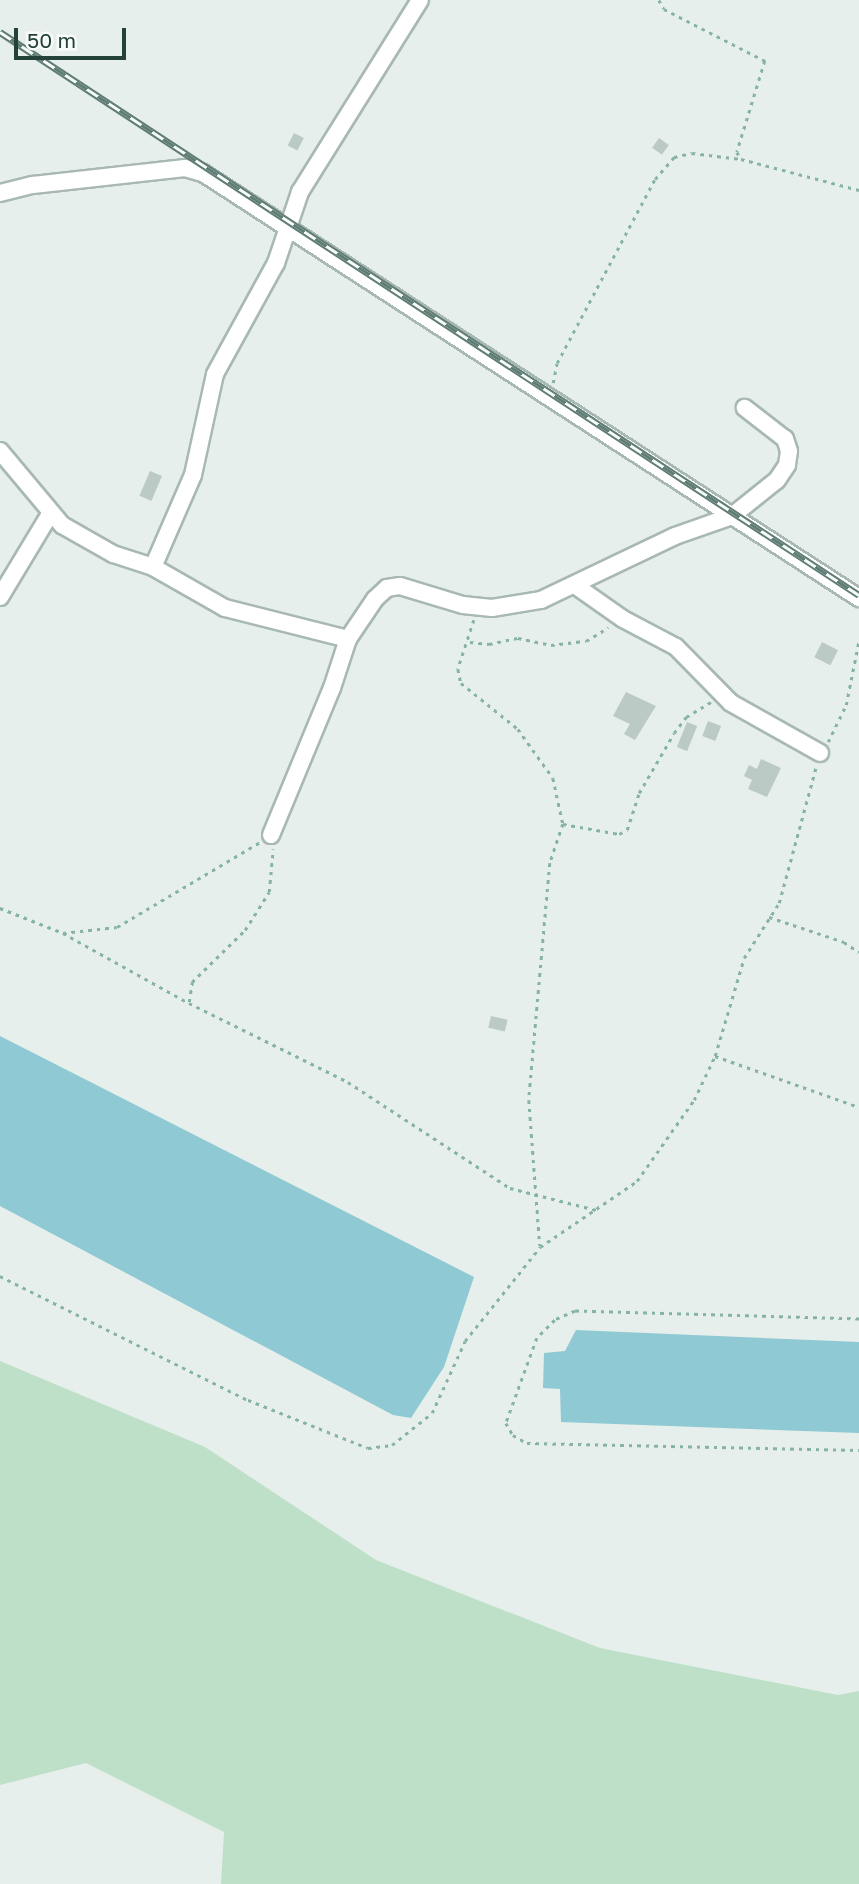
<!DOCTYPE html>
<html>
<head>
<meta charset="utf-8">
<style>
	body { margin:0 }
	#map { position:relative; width:859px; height:1884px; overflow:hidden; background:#e6efeb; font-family:"Golos Text",sans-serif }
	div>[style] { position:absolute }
	.green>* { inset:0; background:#bfe0c8 }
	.water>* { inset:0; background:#8ec9d4 }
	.building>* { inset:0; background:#bbcac4; transform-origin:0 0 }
	.path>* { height:2.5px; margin-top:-1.25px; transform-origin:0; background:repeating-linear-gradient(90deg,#86b3a5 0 3.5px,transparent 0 8.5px) }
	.roads { filter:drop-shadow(2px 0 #a8b8b2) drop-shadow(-2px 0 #a8b8b2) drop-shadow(0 2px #a8b8b2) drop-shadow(0 -2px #a8b8b2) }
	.street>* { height:16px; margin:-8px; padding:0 8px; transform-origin:8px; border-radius:8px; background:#fff }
	.rail>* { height:7px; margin-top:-3.5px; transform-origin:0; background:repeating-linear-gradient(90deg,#f7fbf9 0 13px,#5f7d75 0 26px); box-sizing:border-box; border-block:2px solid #5f7d75 }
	span { translate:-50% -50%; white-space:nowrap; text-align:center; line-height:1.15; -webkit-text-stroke:7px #f7fbf9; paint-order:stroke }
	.scale { position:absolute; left:14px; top:28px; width:112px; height:32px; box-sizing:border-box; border:4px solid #24423a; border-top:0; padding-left:9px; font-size:21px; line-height:24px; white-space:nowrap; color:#24423a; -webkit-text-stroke:5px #f7fbf9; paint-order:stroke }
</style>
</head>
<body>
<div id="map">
	<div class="green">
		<div style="clip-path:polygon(0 1361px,205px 1447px,376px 1560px,600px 1648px,838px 1695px,859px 1691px,859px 1884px,221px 1884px,224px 1832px,86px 1763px,0 1785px)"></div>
	</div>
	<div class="water">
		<div style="clip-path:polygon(0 1036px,474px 1277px,444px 1367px,411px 1418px,393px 1415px,0 1206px)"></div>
		<div style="clip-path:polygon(576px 1330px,859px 1342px,859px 1433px,561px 1422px,560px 1389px,543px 1388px,544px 1353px,565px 1351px)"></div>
	</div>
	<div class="building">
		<div style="left:294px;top:133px;width:11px;height:14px;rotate:27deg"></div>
		<div style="left:659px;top:138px;width:12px;height:12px;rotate:35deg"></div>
		<div style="left:150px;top:471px;width:13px;height:27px;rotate:23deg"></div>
		<div style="left:822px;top:642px;width:18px;height:17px;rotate:27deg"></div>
		<div style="clip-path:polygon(626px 692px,656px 706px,635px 740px,624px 734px,630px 724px,613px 716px)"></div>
		<div style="left:708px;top:721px;width:14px;height:16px;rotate:21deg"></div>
		<div style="left:687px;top:722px;width:11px;height:27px;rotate:22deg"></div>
		<div style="clip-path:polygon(761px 759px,781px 768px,767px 797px,748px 789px,752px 780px,744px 776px,749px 765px,757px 769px)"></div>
		<div style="left:491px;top:1016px;width:17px;height:12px;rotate:13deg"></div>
	</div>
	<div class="path">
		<div style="left:659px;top:0;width:10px;rotate:61deg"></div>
		<div style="left:664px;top:9px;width:114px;rotate:27.2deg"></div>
		<div style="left:765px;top:61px;width:95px;rotate:107.1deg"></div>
		<div style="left:737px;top:152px;width:8px;rotate:60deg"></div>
		<div style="left:741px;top:159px;width:122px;rotate:14.7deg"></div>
		<div style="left:553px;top:383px;width:20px;rotate:-79deg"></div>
		<div style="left:557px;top:363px;width:208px;rotate:-62deg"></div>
		<div style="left:655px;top:179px;width:29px;rotate:-49deg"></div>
		<div style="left:674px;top:157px;width:18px;rotate:-13deg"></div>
		<div style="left:692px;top:153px;width:49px;rotate:7deg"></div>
		<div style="left:474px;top:620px;width:52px;rotate:108.1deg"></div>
		<div style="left:458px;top:669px;width:14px;rotate:78deg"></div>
		<div style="left:461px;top:683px;width:73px;rotate:38.9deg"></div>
		<div style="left:518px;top:729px;width:60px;rotate:54.5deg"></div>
		<div style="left:553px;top:778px;width:47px;rotate:77.7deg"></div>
		<div style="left:563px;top:824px;width:41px;rotate:108.4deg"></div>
		<div style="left:550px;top:863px;width:238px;rotate:95.1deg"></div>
		<div style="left:529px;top:1100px;width:146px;rotate:85.7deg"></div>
		<div style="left:470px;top:642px;width:19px;rotate:6deg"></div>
		<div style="left:489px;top:644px;width:30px;rotate:-12deg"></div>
		<div style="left:518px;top:638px;width:34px;rotate:12deg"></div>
		<div style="left:551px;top:645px;width:35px;rotate:-7deg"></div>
		<div style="left:586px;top:641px;width:26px;rotate:-31deg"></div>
		<div style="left:828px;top:742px;width:41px;rotate:-64.1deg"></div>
		<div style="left:846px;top:705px;width:66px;rotate:-78.7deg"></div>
		<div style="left:563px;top:824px;width:57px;rotate:10.1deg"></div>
		<div style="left:619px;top:834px;width:9px;rotate:-27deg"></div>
		<div style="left:627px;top:830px;width:39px;rotate:-72deg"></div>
		<div style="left:639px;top:793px;width:69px;rotate:-59.7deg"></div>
		<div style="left:674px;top:733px;width:20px;rotate:-53deg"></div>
		<div style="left:686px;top:717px;width:29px;rotate:-31deg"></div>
		<div style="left:0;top:908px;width:68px;rotate:21.6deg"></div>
		<div style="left:63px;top:933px;width:144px;rotate:29.1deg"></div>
		<div style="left:189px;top:1003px;width:178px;rotate:26.4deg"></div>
		<div style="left:348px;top:1082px;width:194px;rotate:33.2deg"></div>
		<div style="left:510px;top:1188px;width:89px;rotate:14.3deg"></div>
		<div style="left:769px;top:917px;width:79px;rotate:18.4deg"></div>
		<div style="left:844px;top:942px;width:18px;rotate:34deg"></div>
		<div style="left:63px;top:933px;width:54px;rotate:-6.3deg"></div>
		<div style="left:117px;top:927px;width:166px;rotate:-30.7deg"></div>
		<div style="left:189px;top:1002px;width:20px;rotate:-81deg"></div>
		<div style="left:192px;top:982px;width:74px;rotate:-44.5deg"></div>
		<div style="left:245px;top:930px;width:45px;rotate:-57.7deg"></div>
		<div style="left:269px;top:892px;width:43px;rotate:-84.7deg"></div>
		<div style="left:715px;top:1056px;width:153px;rotate:19.5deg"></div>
		<div style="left:0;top:1276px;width:277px;rotate:26.6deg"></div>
		<div style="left:248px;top:1400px;width:129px;rotate:21.8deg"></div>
		<div style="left:368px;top:1448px;width:24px;rotate:-7deg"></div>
		<div style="left:392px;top:1445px;width:51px;rotate:-38.7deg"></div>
		<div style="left:432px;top:1413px;width:79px;rotate:-65.4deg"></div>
		<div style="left:465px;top:1341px;width:120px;rotate:-51.4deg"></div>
		<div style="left:540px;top:1247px;width:117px;rotate:-34.2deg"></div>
		<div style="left:637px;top:1181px;width:99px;rotate:-54.9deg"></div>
		<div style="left:694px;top:1100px;width:49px;rotate:-64.5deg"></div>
		<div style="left:715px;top:1056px;width:102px;rotate:-73.5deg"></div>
		<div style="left:744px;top:958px;width:65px;rotate:-57.5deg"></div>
		<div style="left:779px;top:903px;width:141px;rotate:-74.8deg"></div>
		<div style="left:859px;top:1319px;width:284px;rotate:-178.4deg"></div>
		<div style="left:575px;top:1311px;width:22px;rotate:156deg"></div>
		<div style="left:555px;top:1320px;width:25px;rotate:135deg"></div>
		<div style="left:537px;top:1338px;width:90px;rotate:110deg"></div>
		<div style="left:506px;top:1423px;width:14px;rotate:60deg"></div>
		<div style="left:513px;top:1435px;width:16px;rotate:30deg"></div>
		<div style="left:527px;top:1443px;width:332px;rotate:1.2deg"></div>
	</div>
	<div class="roads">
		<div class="street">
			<div style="left:0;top:193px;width:34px;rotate:-14deg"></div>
			<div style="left:33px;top:185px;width:153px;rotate:-6.4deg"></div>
			<div style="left:185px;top:168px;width:19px;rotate:16deg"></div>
			<div style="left:203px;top:173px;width:782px;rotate:32.94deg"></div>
			<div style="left:0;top:451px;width:97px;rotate:50deg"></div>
			<div style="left:62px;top:525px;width:59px;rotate:29.6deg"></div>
			<div style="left:113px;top:554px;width:42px;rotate:18deg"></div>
			<div style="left:153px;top:567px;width:100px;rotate:-66.5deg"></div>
			<div style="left:193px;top:475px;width:103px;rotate:-77.7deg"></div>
			<div style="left:215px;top:374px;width:127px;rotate:-61.2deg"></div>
			<div style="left:276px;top:263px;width:75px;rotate:-71.3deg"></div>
			<div style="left:300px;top:192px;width:226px;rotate:-58deg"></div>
			<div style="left:153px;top:567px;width:83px;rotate:29.7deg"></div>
			<div style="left:225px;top:608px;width:127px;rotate:14.1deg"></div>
			<div style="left:576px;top:586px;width:57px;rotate:35.1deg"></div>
			<div style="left:623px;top:619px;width:60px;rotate:27.8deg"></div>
			<div style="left:676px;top:647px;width:78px;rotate:45.5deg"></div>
			<div style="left:731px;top:703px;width:102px;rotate:29.3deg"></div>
			<div style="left:0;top:597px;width:97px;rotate:-58.9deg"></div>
			<div style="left:271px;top:835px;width:159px;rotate:-67.5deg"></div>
			<div style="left:332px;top:688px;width:52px;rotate:-71.9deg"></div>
			<div style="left:348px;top:639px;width:48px;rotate:-56deg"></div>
			<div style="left:375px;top:599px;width:16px;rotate:-43deg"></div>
			<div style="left:387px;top:588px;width:13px;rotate:-9deg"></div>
			<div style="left:400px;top:586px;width:66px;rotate:16.8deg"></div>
			<div style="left:463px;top:605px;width:29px;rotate:6deg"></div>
			<div style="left:492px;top:608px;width:50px;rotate:-9.3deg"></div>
			<div style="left:541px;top:600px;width:148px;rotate:-25.5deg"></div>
			<div style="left:675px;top:536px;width:60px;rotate:-19.3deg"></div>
			<div style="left:732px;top:516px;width:58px;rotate:-38.7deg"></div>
			<div style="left:777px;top:480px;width:18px;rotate:-56deg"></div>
			<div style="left:787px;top:465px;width:14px;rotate:-82deg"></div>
			<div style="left:789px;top:451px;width:13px;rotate:-108deg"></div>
			<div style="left:785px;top:439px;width:51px;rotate:-142.2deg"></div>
		</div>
	</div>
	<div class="rail">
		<div style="left:0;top:32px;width:1027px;rotate:33.24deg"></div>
	</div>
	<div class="scale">50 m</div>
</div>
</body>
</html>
